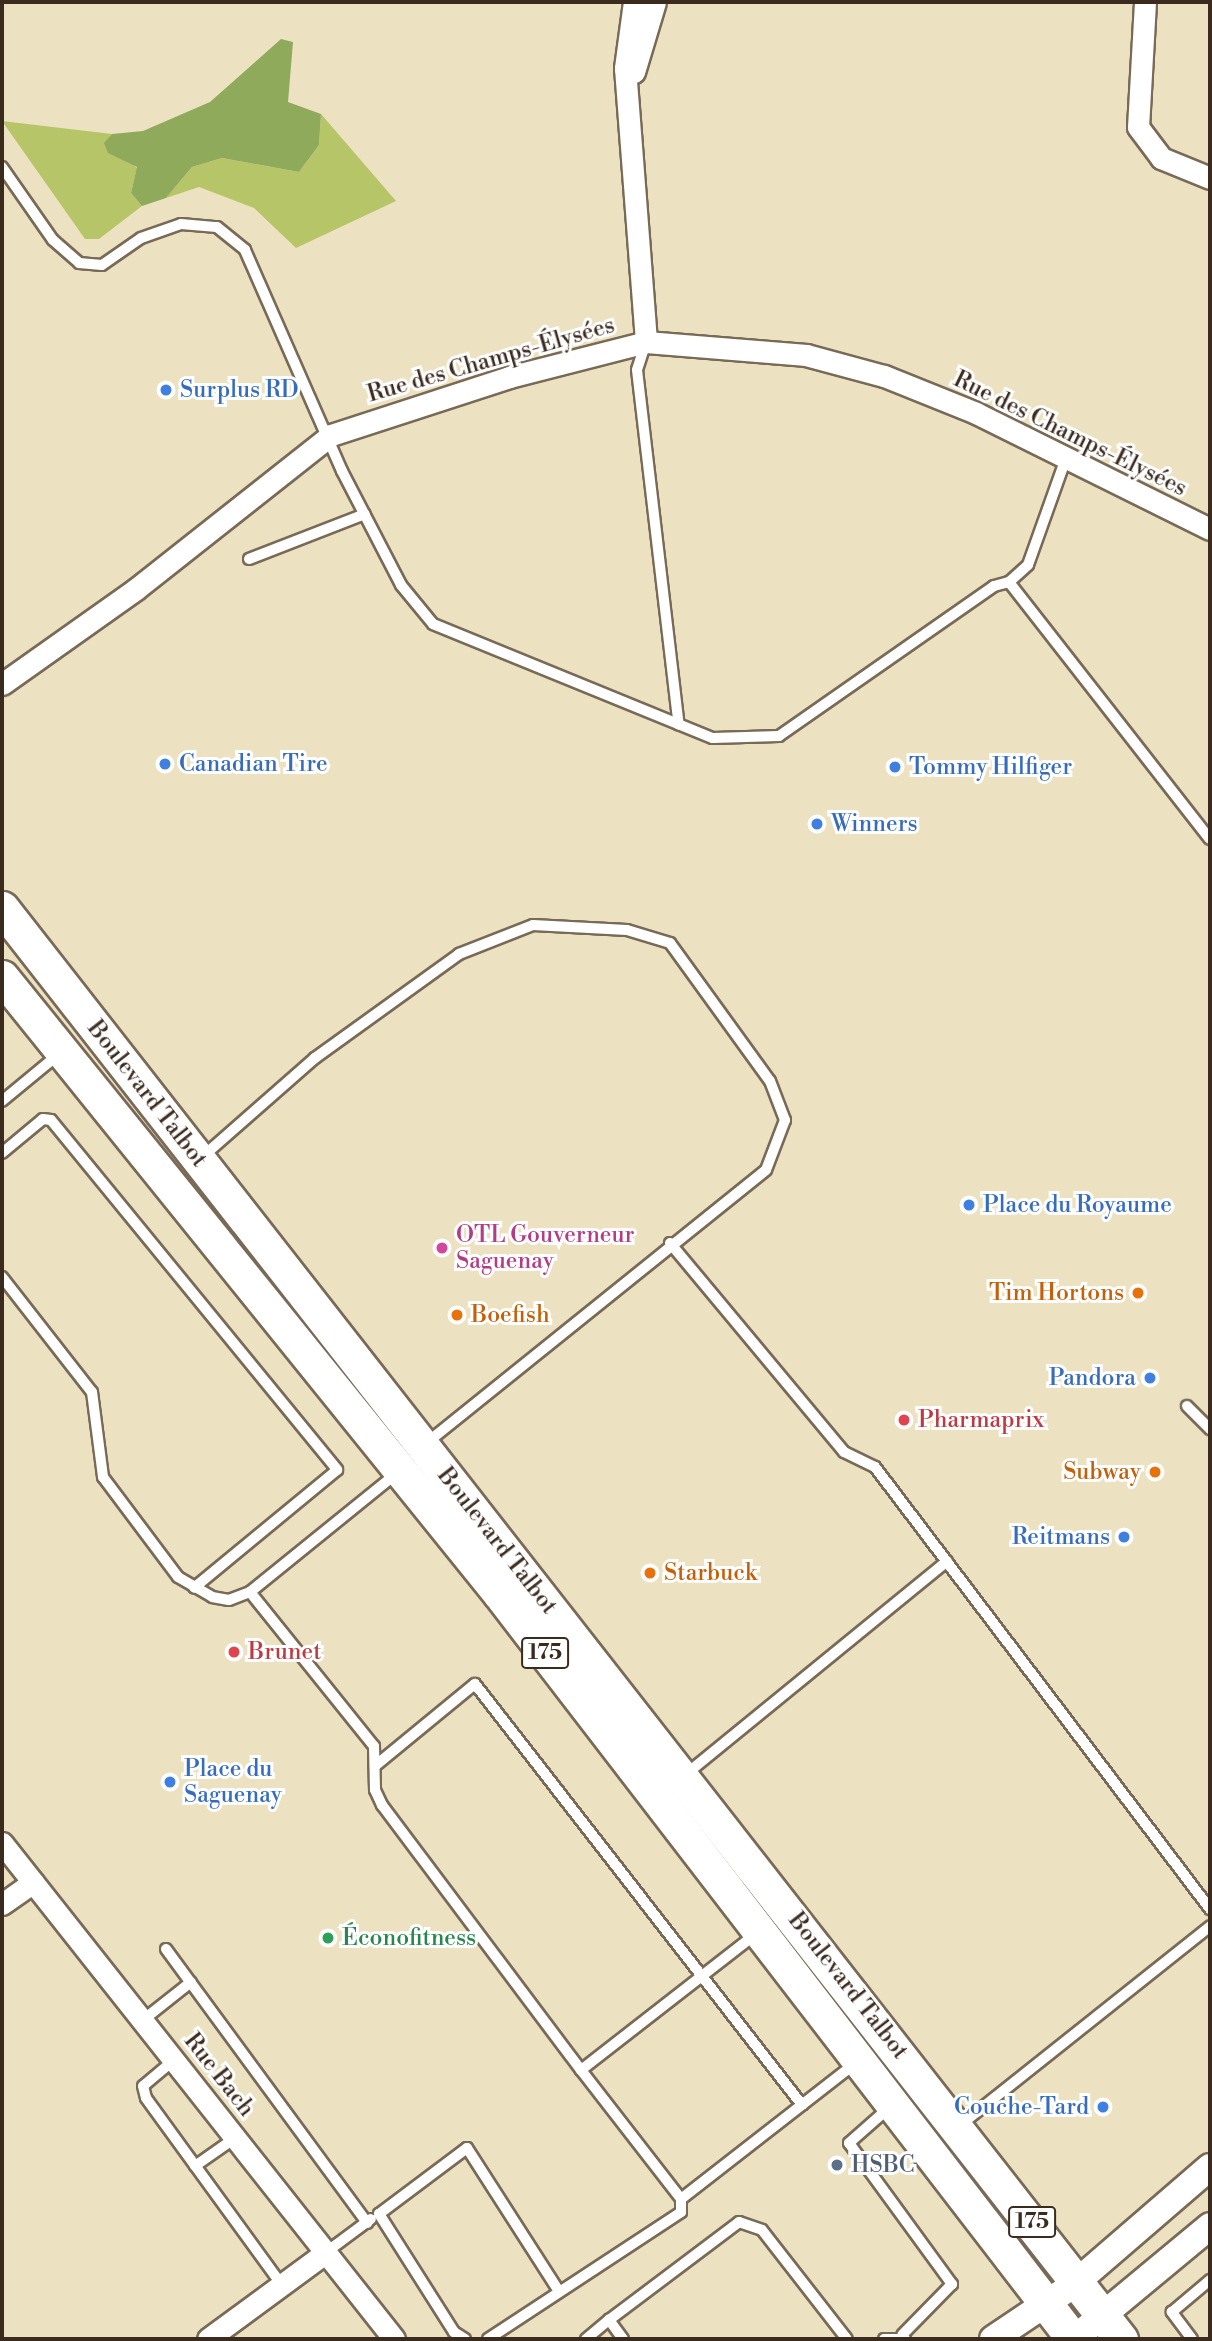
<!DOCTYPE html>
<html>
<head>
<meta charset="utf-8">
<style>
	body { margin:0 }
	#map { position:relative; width:1212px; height:2341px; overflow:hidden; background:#ece2c1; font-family:"Libre Bodoni",serif }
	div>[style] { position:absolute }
	.green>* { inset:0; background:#b6c568 }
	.forest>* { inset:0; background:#90aa5c }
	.roads { filter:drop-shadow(2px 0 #796a57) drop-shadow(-2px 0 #796a57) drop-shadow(0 2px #796a57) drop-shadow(0 -2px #796a57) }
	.service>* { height:10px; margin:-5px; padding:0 5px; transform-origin:5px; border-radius:5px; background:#fff }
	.minor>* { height:21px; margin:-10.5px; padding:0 10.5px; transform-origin:10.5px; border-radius:10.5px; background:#fff }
	.tertiary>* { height:26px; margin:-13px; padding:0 13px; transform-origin:13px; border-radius:13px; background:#fff }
	.primary>* { height:33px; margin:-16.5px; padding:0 16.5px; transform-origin:16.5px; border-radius:16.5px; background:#fff }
	.dots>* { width:19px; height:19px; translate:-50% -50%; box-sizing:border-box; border:4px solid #fff; border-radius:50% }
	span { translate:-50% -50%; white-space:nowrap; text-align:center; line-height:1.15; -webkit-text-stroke:6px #fff; paint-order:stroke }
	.shield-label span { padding:2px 5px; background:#fff; border:2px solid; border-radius:5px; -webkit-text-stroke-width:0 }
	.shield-label { font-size:21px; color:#3b2a1e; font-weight:700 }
	.street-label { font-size:23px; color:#3b2a1e }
	.shop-label { font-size:23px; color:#366cbe }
	.left { translate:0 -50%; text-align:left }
	.right { translate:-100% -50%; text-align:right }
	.hotel-label { font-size:23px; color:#b23c85 }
	.food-label { font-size:23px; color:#c56008 }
	.health-label { font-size:23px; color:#be3a42 }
	.leisure-label { font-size:23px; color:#27864d }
	.service-label { font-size:23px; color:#4e5e75 }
	.frame { position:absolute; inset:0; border:4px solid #3b2a1e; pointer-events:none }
</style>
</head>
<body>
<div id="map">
	<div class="green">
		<div style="clip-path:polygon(321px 114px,396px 201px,296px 248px,254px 208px,199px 187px,166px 198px,192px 167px,222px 158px,299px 172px,319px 145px)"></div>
		<div style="clip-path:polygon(2px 121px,112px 134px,105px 143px,137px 168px,131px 193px,142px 206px,99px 239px,85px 239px)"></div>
	</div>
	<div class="forest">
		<div style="clip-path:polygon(281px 39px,293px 42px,288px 102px,321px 114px,319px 145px,299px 172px,222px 158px,192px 167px,166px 198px,142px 206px,131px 193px,137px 167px,108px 153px,104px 143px,112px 134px,143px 131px,210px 102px)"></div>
	</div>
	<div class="roads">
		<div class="service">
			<div style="left:2px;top:167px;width:89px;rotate:55.1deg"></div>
			<div style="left:53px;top:240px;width:35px;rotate:41deg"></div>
			<div style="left:79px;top:263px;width:23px;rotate:5deg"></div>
			<div style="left:102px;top:265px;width:47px;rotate:-34.7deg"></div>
			<div style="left:141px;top:238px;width:42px;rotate:-19.3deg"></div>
			<div style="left:181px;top:224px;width:36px;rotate:5deg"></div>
			<div style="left:217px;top:227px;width:36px;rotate:39deg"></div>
			<div style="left:245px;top:250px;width:241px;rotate:66.3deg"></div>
			<div style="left:342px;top:471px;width:128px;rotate:62.6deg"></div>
			<div style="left:401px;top:585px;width:50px;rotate:50.6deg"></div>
			<div style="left:433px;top:624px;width:302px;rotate:22.2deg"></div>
			<div style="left:713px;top:738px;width:66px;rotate:-1.7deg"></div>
			<div style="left:779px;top:736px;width:262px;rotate:-34.9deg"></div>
			<div style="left:994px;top:586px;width:16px;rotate:-15deg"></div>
			<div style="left:646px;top:342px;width:29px;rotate:108deg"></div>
			<div style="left:637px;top:370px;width:357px;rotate:83.3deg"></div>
			<div style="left:1065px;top:461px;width:110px;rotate:109.6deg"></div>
			<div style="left:1028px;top:565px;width:25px;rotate:138deg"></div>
			<div style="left:1009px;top:582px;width:326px;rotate:52deg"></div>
			<div style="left:249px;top:559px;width:124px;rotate:-21.2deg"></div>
			<div style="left:2px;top:1101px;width:74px;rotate:-39.5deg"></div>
			<div style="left:2px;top:1153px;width:53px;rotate:-39.7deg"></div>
			<div style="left:43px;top:1119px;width:8px;rotate:7deg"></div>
			<div style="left:51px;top:1120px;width:452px;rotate:50.7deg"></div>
			<div style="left:337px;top:1470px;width:185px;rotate:140.5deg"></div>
			<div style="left:201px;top:1158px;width:152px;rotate:-41.3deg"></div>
			<div style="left:315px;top:1058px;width:178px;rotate:-35.8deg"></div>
			<div style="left:459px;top:954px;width:79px;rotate:-21.4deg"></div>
			<div style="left:533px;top:925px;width:94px;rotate:3deg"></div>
			<div style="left:627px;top:930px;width:45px;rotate:16.8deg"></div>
			<div style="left:670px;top:943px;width:170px;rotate:54.1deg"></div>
			<div style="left:770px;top:1081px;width:42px;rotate:69deg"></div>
			<div style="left:785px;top:1120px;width:53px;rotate:110.8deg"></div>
			<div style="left:766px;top:1170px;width:437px;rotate:141.2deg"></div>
			<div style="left:670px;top:1243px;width:272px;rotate:50.2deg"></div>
			<div style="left:844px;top:1452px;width:34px;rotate:26deg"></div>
			<div style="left:875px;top:1467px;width:555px;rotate:52.84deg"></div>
			<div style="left:2px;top:1277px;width:146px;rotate:52deg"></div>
			<div style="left:92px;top:1392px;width:86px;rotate:82.6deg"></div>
			<div style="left:103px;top:1477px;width:125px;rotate:53.1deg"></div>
			<div style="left:178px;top:1577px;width:39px;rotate:30deg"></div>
			<div style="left:212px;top:1597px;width:17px;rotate:10deg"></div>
			<div style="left:229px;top:1600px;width:22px;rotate:-21deg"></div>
			<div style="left:250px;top:1592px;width:189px;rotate:-39deg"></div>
			<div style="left:1187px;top:1406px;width:33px;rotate:45deg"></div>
			<div style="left:250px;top:1592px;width:198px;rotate:51.2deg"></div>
			<div style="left:374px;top:1746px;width:44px;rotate:88.7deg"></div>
			<div style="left:375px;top:1790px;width:17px;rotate:65deg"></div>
			<div style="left:382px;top:1805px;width:331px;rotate:53.1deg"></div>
			<div style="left:581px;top:2070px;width:223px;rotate:-37.9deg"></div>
			<div style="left:375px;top:1766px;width:129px;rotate:-39.4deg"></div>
			<div style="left:475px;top:1684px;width:533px;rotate:52.16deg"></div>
			<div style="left:685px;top:1775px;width:338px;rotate:-39.2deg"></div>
			<div style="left:166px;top:1949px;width:340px;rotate:53.7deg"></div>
			<div style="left:143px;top:2020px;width:61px;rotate:-38.4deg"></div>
			<div style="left:174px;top:2060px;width:40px;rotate:140deg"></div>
			<div style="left:143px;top:2086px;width:12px;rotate:76deg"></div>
			<div style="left:146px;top:2098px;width:231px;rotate:54deg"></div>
			<div style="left:581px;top:2070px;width:163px;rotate:52.2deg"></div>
			<div style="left:681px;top:2199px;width:223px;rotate:-37.9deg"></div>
			<div style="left:891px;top:2106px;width:56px;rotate:138.6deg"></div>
			<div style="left:849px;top:2143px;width:175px;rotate:53.9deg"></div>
			<div style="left:952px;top:2284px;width:71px;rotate:134.4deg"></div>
			<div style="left:959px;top:2126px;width:321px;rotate:-38.5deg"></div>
			<div style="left:195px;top:2166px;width:49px;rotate:-35deg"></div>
			<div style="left:325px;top:2253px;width:57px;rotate:-36.5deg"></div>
			<div style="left:465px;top:2339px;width:13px;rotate:-148deg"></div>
			<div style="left:454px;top:2332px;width:140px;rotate:-122.4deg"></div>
			<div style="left:379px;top:2214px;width:110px;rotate:-36.9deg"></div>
			<div style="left:467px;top:2148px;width:169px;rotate:57.3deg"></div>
			<div style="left:488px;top:2339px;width:231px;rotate:-33.3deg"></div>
			<div style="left:681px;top:2212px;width:13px;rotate:-90deg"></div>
			<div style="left:586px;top:2339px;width:30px;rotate:-40deg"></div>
			<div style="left:623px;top:2339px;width:24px;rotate:-126deg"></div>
			<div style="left:609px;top:2320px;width:163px;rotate:-37deg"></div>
			<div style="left:739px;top:2222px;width:24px;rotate:19deg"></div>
			<div style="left:762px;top:2230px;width:138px;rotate:52.1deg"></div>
			<div style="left:884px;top:2339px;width:21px"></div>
			<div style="left:1192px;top:2339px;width:34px;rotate:-127deg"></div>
			<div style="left:1172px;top:2312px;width:50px;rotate:-40.1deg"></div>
		</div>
		<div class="minor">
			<div style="left:634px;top:2px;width:67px;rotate:97.8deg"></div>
			<div style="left:625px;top:68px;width:275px;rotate:85.6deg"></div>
			<div style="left:1145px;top:2px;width:125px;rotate:93.2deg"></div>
			<div style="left:1138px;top:127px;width:39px;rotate:53deg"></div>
			<div style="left:1161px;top:158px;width:53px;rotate:22.2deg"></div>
			<div style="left:634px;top:72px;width:73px;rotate:-73.3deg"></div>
			<div style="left:2px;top:684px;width:164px;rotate:-35.3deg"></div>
			<div style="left:136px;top:589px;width:248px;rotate:-38.3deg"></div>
			<div style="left:331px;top:435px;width:187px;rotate:-18deg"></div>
			<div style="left:509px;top:377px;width:141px;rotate:-14.3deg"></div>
			<div style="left:646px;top:342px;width:161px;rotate:4.6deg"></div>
			<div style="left:806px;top:355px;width:81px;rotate:15.1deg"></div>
			<div style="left:884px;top:376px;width:99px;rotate:21.9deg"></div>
			<div style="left:976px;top:413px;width:261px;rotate:26.4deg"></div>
			<div style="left:2px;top:1843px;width:632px;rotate:51.68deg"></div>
			<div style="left:2px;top:1904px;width:38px;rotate:-35deg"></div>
			<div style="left:208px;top:2339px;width:145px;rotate:-36.3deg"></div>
		</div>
		<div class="tertiary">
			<div style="left:993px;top:2339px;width:95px;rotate:-33.9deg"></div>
			<div style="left:1072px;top:2286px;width:182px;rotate:-40.8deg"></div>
			<div style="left:1074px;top:2339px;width:177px;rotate:-39.7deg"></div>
		</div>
		<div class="primary">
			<div style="left:2px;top:908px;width:1817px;rotate:51.98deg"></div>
			<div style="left:2px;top:977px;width:791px;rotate:51.1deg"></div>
			<div style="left:499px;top:1593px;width:941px;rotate:52.42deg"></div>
		</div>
	</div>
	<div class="dots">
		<div style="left:166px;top:390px;background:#3f7fe0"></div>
		<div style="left:165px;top:764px;background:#3f7fe0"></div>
		<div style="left:895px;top:767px;background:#3f7fe0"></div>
		<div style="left:817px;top:824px;background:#3f7fe0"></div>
		<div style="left:969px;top:1205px;background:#3f7fe0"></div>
		<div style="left:442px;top:1248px;background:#d1479c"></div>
		<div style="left:1138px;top:1293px;background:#e8710a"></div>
		<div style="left:457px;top:1315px;background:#e8710a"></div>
		<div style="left:1150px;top:1378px;background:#3f7fe0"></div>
		<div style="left:904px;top:1420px;background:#e0444e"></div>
		<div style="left:1155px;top:1472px;background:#e8710a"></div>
		<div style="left:1124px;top:1537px;background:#3f7fe0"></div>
		<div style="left:650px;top:1573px;background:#e8710a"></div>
		<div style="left:234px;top:1652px;background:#e0444e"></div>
		<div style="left:170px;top:1782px;background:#3f7fe0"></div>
		<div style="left:328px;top:1938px;background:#2e9e5b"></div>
		<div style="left:1103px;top:2107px;background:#3f7fe0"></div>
		<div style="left:837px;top:2165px;background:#5c6f8a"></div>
	</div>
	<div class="shield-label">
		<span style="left:545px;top:1653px">175</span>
		<span style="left:1032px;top:2222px">175</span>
	</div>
	<div class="street-label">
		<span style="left:491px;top:360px;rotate:-16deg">Rue des Champs-Élysées</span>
		<span style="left:1070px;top:434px;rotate:26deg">Rue des Champs-Élysées</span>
		<span style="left:147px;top:1094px;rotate:52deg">Boulevard Talbot</span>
		<span style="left:497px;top:1541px;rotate:52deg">Boulevard Talbot</span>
		<span style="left:848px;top:1986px;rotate:52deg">Boulevard Talbot</span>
		<span style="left:219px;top:2075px;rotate:52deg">Rue Bach</span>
	</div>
	<div class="shop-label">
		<span class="left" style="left:180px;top:390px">Surplus RD</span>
		<span class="left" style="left:179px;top:764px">Canadian Tire</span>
		<span class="left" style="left:909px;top:767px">Tommy Hilfiger</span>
		<span class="left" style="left:831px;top:824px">Winners</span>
		<span class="left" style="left:983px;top:1205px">Place du Royaume</span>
		<span class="right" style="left:1136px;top:1378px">Pandora</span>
		<span class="right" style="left:1110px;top:1537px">Reitmans</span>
		<span class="left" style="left:184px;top:1782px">Place du<br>Saguenay</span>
		<span class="right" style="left:1089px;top:2107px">Couche-Tard</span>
	</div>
	<div class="hotel-label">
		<span class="left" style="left:456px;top:1248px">OTL Gouverneur<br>Saguenay</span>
	</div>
	<div class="food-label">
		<span class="right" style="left:1124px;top:1293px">Tim Hortons</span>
		<span class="left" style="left:471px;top:1315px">Boefish</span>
		<span class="right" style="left:1141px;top:1472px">Subway</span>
		<span class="left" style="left:664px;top:1573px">Starbuck</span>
	</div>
	<div class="health-label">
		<span class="left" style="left:918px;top:1420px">Pharmaprix</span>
		<span class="left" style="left:248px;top:1652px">Brunet</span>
	</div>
	<div class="leisure-label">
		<span class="left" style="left:342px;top:1938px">Éconofitness</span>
	</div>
	<div class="service-label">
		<span class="left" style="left:851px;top:2165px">HSBC</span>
	</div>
	<div class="frame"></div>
</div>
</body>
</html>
